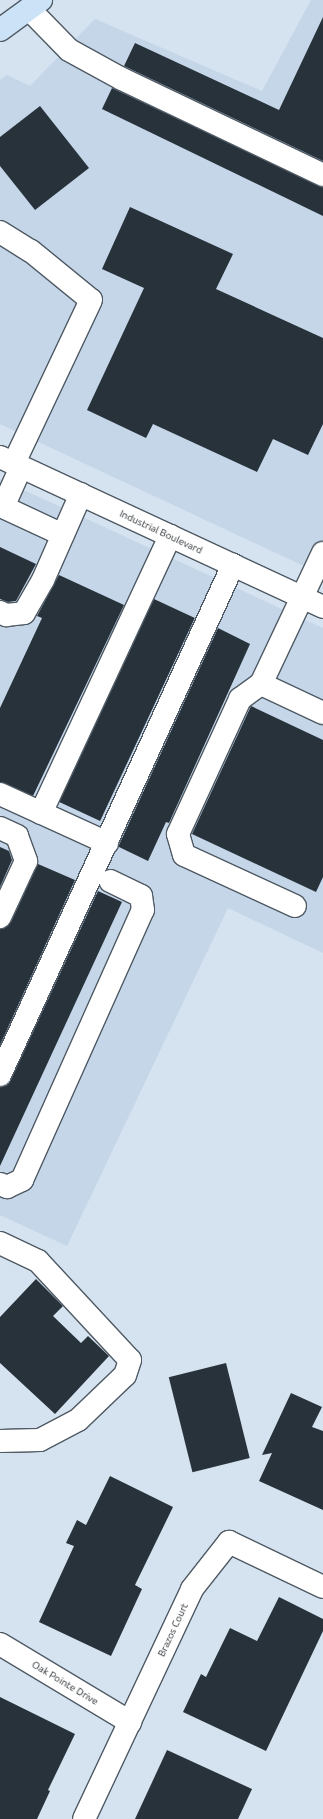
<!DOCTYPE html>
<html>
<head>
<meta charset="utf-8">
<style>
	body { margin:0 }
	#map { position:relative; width:323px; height:1819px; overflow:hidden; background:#d5e2ef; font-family:Ubuntu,sans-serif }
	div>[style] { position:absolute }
	.built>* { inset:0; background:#c4d6e8 }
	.building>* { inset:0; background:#28323b; transform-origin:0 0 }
	.roads { filter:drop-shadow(1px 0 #4f5a64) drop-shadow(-1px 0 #4f5a64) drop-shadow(0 1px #4f5a64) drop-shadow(0 -1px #4f5a64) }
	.minor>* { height:22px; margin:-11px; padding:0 11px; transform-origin:11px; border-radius:11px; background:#fff }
	.major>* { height:22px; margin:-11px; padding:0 11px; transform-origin:11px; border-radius:11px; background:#cce2f6 }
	span { translate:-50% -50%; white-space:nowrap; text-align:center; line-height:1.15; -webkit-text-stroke:4px #fff; paint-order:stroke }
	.street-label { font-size:10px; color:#252a2e }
</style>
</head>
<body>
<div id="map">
	<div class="built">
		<div style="clip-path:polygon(311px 0,323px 0,323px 575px,0 424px,0 80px,7px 75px,30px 86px,95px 19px,262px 91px)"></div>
		<div style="clip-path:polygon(0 479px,323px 628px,323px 953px,228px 908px,67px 1246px,0 1215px)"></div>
	</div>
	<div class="building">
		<div style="clip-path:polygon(323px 17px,323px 161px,124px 66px,135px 43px,279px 110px)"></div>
		<div style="clip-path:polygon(112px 88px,323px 187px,323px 216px,102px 109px)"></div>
		<div style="clip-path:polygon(40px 106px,89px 168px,35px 210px,0 166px,0 137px)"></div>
		<div style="clip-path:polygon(130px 207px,233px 254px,216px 289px,323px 338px,323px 424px,308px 455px,273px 439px,257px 472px,153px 424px,146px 438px,87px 410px,144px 288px,102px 269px)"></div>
		<div style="clip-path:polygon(0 547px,36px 564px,16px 601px,8px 602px,0 599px)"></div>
		<div style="clip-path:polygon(59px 575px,124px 605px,33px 796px,0 782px,0 708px,42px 618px,37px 616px)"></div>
		<div style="left:154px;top:599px;width:45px;height:224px;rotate:25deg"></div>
		<div style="clip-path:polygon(218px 628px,250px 644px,169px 823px,166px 822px,148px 861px,119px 847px,119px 845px)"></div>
		<div style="clip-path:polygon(251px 706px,323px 740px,323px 877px,316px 892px,192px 834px)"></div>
		<div style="clip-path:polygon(0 847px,9px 851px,12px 860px,0 887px)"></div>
		<div style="clip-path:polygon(38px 864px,75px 880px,0 1045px,0 929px,11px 922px)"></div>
		<div style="clip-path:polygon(98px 891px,122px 902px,0 1166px,0 1087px,7px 1085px,11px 1080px)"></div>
		<div style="clip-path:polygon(36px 1279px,63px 1306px,53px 1316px,81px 1343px,88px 1336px,109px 1356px,55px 1414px,0 1363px,0 1317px)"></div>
		<div style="left:226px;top:1363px;width:98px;height:59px;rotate:76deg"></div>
		<div style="clip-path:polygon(291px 1393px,322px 1407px,312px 1427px,323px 1431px,323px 1510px,259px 1481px,272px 1453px,262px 1455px)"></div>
		<div style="clip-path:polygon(110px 1476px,173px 1507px,135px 1585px,142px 1589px,111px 1656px,39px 1622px,74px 1546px,66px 1543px,77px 1520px,86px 1525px)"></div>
		<div style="clip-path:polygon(279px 1597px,323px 1619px,323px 1631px,266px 1751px,183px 1712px,201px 1674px,206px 1677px,230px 1628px,257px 1641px)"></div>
		<div style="clip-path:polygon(0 1697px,75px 1734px,48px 1790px,50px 1791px,37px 1819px,0 1819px)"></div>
		<div style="clip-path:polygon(167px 1750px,252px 1789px,238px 1819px,135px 1819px)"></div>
	</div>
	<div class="roads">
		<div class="minor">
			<div style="left:29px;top:9px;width:57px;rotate:45.7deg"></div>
			<div style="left:69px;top:50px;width:60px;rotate:28.7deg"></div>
			<div style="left:122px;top:79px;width:223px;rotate:25.5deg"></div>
			<div style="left:0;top:232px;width:36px;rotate:32deg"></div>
			<div style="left:31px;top:251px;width:77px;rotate:39.2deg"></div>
			<div style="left:91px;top:300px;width:180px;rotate:115.3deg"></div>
			<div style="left:0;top:457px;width:356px;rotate:24.9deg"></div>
			<div style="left:21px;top:467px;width:44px;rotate:114.2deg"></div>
			<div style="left:3px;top:507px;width:66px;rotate:25deg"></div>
			<div style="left:0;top:612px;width:7px;rotate:27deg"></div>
			<div style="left:6px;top:615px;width:18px;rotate:-6deg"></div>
			<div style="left:24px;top:613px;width:38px;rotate:-60deg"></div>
			<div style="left:43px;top:580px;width:94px;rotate:-66.2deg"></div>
			<div style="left:261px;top:684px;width:68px;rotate:25.1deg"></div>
			<div style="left:0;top:794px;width:118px;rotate:24.6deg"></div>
			<div style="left:41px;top:813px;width:306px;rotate:-65deg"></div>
			<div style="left:0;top:828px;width:19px;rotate:25deg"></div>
			<div style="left:17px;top:836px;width:27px;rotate:70deg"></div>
			<div style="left:26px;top:861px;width:62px;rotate:114.9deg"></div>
			<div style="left:295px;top:906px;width:122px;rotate:-155.3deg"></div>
			<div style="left:184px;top:855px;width:22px;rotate:-106deg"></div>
			<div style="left:178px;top:834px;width:149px;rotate:-65.3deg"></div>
			<div style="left:240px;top:699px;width:26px;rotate:-36deg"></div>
			<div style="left:261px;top:684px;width:145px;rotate:-64.7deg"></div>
			<div style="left:0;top:1075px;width:561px;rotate:-65.45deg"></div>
			<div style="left:0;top:1184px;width:8px;rotate:23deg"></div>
			<div style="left:7px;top:1187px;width:17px;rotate:-25deg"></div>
			<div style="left:22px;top:1180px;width:296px;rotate:-65.9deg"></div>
			<div style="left:143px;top:910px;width:14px;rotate:-98deg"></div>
			<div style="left:141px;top:896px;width:34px;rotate:-154deg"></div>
			<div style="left:0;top:1243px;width:42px;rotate:25.3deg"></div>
			<div style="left:38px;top:1261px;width:135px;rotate:47.1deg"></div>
			<div style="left:130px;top:1360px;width:16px;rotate:108deg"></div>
			<div style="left:125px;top:1375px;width:65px;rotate:136.2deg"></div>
			<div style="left:78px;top:1420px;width:43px;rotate:152.2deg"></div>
			<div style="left:40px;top:1440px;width:40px;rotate:178.6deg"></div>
			<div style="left:0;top:1644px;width:152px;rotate:31deg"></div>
			<div style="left:84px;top:1819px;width:254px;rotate:-64.8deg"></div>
			<div style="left:192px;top:1589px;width:60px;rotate:-51.8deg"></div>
			<div style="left:229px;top:1542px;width:104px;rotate:25.6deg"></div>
		</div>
		<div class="major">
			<div style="left:0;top:30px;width:51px;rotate:-36.2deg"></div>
		</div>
	</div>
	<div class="street-label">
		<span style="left:161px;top:532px;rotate:25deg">Industrial Boulevard</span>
		<span style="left:173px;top:1630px;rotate:-65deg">Brazos Court</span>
		<span style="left:65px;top:1683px;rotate:31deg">Oak Pointe Drive</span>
	</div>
</div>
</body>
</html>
